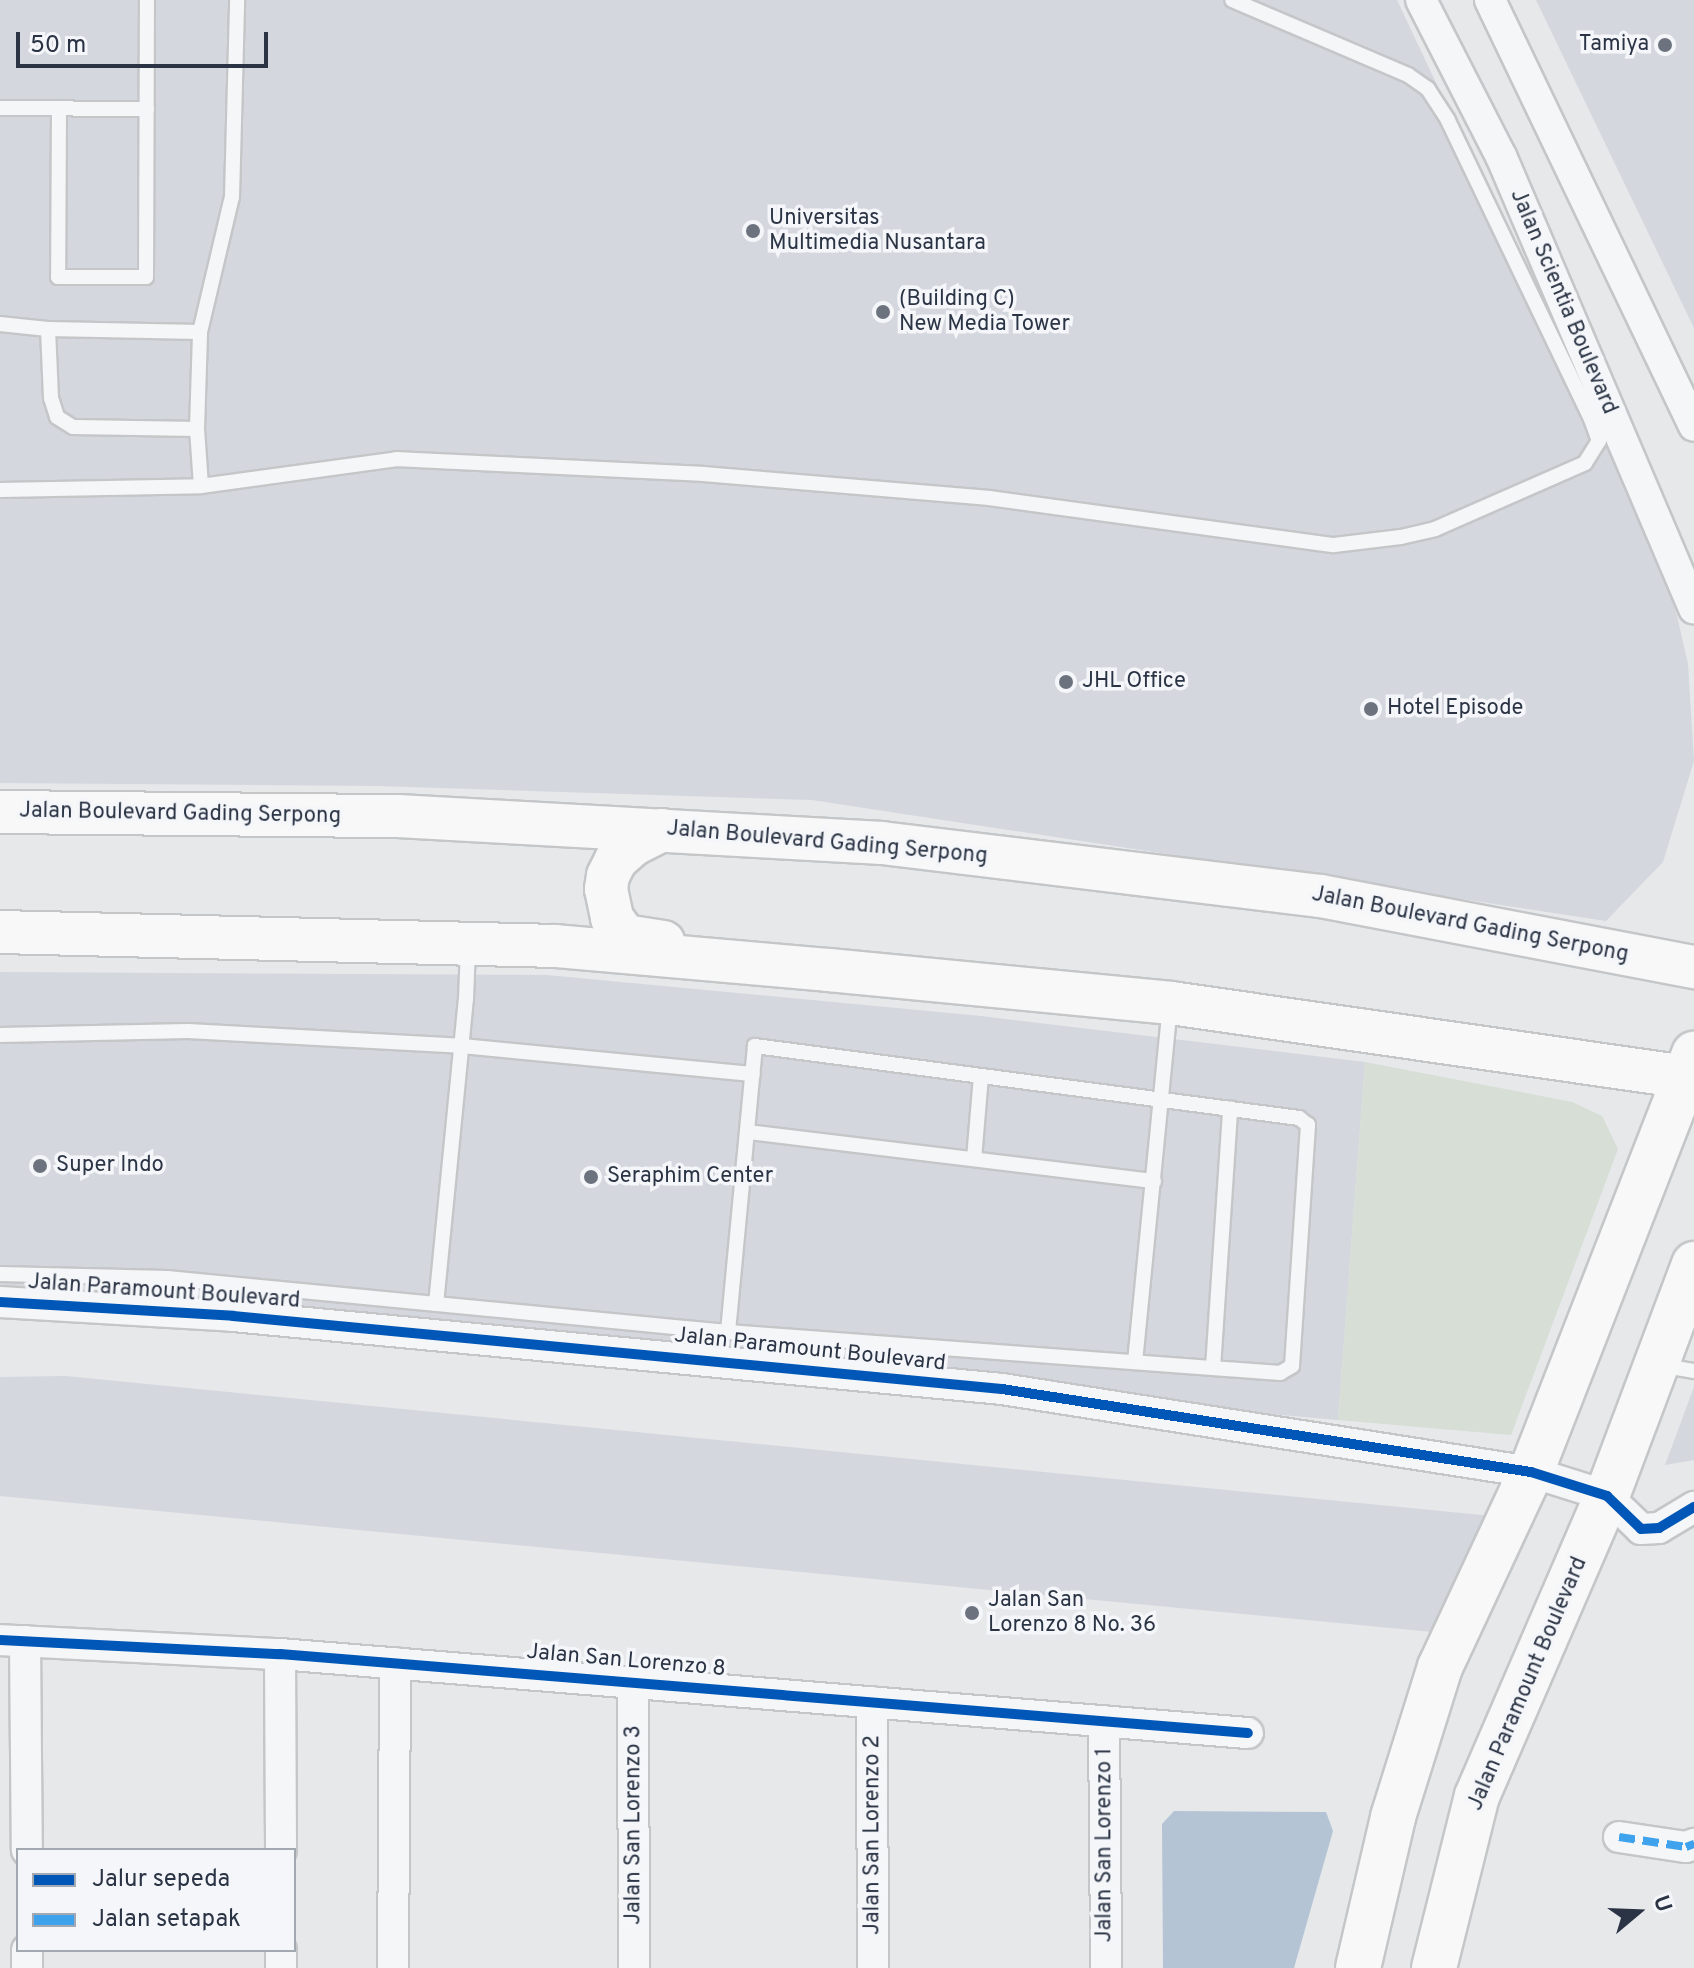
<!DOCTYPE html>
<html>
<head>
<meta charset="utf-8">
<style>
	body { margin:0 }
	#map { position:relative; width:1694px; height:1968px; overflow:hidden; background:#e6e8ea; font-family:Overpass,sans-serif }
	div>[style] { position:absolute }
	.built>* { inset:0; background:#d4d7dd }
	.green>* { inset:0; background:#d6ded6 }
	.water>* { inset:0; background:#b4c4d5 }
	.roads { filter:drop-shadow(2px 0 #c4c6c8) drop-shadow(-2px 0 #c4c6c8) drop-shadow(0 2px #c4c6c8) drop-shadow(0 -2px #c4c6c8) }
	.lane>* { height:14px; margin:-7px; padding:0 7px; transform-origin:7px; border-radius:7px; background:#f5f6f7 }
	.street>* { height:30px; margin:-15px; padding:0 15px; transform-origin:15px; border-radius:15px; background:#f5f6f7 }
	.secondary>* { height:42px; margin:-21px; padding:0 21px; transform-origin:21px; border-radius:21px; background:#f8f8f8 }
	.primary>* { height:44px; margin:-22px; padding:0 22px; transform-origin:22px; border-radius:22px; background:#f8f8f8 }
	.quiet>* { height:8px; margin-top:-4px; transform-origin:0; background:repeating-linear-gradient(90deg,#3ea3ec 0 16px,transparent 0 24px) }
	.cycleway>* { height:10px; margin:-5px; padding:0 5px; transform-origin:5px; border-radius:5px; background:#0057b8 }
	.dots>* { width:22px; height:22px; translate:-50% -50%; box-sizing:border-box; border:4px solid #f4f6f9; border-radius:50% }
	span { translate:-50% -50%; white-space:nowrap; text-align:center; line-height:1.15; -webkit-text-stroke:7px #f4f6f9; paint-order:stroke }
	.poi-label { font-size:22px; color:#2b3445 }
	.right { translate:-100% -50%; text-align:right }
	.left { translate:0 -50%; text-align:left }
	.street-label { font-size:22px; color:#2b3445 }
	.legend { position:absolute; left:16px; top:1848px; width:280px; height:104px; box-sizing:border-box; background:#f4f6f9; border:2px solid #a4a8b1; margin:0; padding:10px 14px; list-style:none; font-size:24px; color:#2b3445 }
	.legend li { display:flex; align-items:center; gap:16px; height:40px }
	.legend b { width:40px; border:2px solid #a4a8b1 }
	.north { position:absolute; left:1598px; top:1872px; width:80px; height:80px; -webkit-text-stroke:6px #f4f6f9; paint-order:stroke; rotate:71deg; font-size:22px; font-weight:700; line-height:32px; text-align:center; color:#2b3445 }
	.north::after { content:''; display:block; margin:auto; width:28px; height:36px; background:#2b3445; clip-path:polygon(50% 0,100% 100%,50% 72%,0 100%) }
	.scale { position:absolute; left:16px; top:32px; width:252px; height:36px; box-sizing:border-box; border:4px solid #2b3445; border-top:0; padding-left:10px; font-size:24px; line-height:28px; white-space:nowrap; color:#2b3445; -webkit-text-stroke:6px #f4f6f9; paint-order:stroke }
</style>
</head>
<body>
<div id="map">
	<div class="built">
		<div style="clip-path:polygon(0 0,1397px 0,1667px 572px,1688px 664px,1694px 761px,1663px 862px,1606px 921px,812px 800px,378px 786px,0 783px)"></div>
		<div style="clip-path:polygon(1536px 0,1694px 0,1694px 328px)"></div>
		<div style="clip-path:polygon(0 972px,547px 975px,981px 1016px,1365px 1062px,1338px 1420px,61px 1308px,0 1311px)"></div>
		<div style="clip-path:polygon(66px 1376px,1492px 1516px,1443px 1633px,0 1496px,0 1377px)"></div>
		<div style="clip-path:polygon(1694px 1387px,1694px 1460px,1665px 1465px)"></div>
	</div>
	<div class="green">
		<div style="clip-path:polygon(1365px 1062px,1572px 1102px,1602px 1116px,1618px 1149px,1511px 1435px,1338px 1420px)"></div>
	</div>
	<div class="water">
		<div style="clip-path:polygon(1174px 1811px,1326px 1812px,1333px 1831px,1294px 1968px,1163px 1968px,1162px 1824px)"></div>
	</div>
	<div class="roads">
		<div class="lane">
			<div style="left:0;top:108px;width:147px;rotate:0.4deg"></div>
			<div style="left:59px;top:108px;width:169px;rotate:90.3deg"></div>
			<div style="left:58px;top:277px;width:88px"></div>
			<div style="left:146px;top:277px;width:277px;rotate:-89.8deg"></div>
			<div style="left:0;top:324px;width:48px;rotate:5.9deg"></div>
			<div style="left:48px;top:329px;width:152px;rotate:1.1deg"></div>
			<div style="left:48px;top:329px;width:69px;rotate:87.5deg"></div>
			<div style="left:51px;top:398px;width:20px;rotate:72deg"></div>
			<div style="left:57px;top:417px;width:19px;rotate:32deg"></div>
			<div style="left:73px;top:427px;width:124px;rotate:0.9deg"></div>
			<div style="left:201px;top:486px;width:57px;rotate:-94deg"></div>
			<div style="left:197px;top:429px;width:97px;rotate:-88.2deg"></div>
			<div style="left:200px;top:332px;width:139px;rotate:-76.7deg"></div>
			<div style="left:232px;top:197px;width:197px;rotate:-88.5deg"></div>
			<div style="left:0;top:490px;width:201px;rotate:-1.1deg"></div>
			<div style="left:201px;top:486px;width:198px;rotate:-7.8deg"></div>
			<div style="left:397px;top:459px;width:307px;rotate:2.8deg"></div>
			<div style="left:704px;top:474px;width:286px;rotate:4.8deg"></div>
			<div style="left:989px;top:498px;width:348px;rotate:7.8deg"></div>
			<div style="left:1334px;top:545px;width:67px;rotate:-6.8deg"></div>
			<div style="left:1401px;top:537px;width:35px;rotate:-13deg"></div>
			<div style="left:1435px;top:529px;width:164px;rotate:-23.7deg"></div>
			<div style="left:1585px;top:463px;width:26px;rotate:-58deg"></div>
			<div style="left:1599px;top:441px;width:23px;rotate:-110deg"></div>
			<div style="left:1591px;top:419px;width:331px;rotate:-115.6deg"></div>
			<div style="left:1448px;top:120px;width:37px;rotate:-123deg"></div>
			<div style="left:1428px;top:89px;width:24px;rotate:-145deg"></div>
			<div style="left:1408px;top:75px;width:191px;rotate:-156.9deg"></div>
			<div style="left:0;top:1035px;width:188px;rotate:-1.2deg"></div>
			<div style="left:188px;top:1031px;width:273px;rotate:3.1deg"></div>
			<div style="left:461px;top:1046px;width:293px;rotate:5.5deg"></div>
			<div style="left:748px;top:1132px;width:409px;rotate:6.9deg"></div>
			<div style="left:974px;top:1159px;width:83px;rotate:-85.2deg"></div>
			<div style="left:0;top:1274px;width:167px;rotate:1.4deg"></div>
			<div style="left:167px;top:1278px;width:520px;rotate:5.51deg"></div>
			<div style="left:685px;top:1328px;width:43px;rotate:5.3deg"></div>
			<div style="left:728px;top:1332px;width:554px;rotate:4.25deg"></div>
			<div style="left:1280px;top:1373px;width:14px;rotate:-30deg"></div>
			<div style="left:1292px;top:1366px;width:242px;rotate:-86.2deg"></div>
			<div style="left:1308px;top:1125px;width:11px;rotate:-142deg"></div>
			<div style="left:1299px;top:1118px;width:549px;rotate:-172.46deg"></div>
			<div style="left:755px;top:1046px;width:287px;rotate:95.4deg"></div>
			<div style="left:436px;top:1304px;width:306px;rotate:-84.4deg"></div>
			<div style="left:466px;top:999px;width:52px;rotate:-87.8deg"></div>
			<div style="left:1135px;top:1362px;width:356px;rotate:-84.4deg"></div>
			<div style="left:1660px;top:1365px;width:35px;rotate:10deg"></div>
			<div style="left:1213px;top:1368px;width:260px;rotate:-86.2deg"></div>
		</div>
		<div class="street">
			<div style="left:1421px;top:0;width:175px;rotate:62.9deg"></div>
			<div style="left:1501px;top:156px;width:492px;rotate:66.9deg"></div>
			<div style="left:1490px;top:0;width:472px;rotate:64.4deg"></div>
			<div style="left:0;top:1302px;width:233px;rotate:3.4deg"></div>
			<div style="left:233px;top:1316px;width:772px;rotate:5.42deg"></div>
			<div style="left:1002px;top:1389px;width:535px;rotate:8.92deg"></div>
			<div style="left:1531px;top:1472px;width:80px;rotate:17.5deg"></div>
			<div style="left:1607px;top:1496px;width:47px;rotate:44.1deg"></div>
			<div style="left:1641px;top:1529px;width:18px;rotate:-3deg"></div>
			<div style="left:1659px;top:1528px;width:41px;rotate:-31deg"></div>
			<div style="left:0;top:1640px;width:280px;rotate:2.9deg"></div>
			<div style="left:280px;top:1654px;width:971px;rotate:4.67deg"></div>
			<div style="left:25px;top:1641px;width:209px;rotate:89.5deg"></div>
			<div style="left:280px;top:1654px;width:196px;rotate:89.7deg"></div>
			<div style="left:633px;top:1682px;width:286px;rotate:89.8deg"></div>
			<div style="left:872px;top:1702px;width:266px;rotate:89.8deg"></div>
			<div style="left:1104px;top:1721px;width:247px;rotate:89.5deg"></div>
			<div style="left:1619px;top:1837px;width:68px;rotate:8.5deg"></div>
			<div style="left:1686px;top:1847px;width:9px;rotate:-21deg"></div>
			<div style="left:27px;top:1950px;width:18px;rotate:90deg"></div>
			<div style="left:281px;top:1950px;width:18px;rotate:90deg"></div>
			<div style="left:393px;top:1968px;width:305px;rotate:-89.6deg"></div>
		</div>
		<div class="secondary">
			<div style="left:0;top:812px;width:398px;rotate:0.6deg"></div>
			<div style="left:398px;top:816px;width:485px;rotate:3.2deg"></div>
			<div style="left:882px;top:843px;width:442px;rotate:6.9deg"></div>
			<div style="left:1321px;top:896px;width:380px;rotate:10.8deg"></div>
			<div style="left:662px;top:830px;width:33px;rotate:153deg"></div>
			<div style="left:633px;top:845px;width:23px;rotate:139deg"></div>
			<div style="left:616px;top:860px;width:18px;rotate:117deg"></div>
			<div style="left:608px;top:876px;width:13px;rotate:99deg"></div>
			<div style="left:606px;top:889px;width:30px;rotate:78deg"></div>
			<div style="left:612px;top:918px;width:22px;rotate:54deg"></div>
			<div style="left:625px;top:936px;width:39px;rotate:9deg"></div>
			<div style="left:0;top:932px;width:555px;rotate:1.44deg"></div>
			<div style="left:555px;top:946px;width:275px;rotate:5deg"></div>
			<div style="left:829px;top:970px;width:344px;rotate:5.5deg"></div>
			<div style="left:1171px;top:1003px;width:520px;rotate:8.18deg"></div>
		</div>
		<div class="primary">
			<div style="left:1358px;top:1968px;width:155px;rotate:-76.9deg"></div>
			<div style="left:1393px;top:1817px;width:157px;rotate:-72.6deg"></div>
			<div style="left:1440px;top:1667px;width:215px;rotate:-65deg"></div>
			<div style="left:1531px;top:1472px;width:449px;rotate:-68.7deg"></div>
			<div style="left:1434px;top:1968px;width:177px;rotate:-76deg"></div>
			<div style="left:1477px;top:1796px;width:327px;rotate:-66.6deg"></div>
			<div style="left:1607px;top:1496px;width:248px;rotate:-69.4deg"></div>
		</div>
	</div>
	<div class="quiet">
		<div style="left:1619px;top:1837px;width:68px;rotate:8.5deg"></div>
		<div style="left:1686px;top:1847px;width:9px;rotate:-21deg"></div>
	</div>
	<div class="cycleway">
		<div style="left:0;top:1302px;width:233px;rotate:3.4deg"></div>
		<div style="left:233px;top:1316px;width:772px;rotate:5.42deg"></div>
		<div style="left:1002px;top:1389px;width:535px;rotate:8.92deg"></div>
		<div style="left:1531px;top:1472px;width:80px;rotate:17.5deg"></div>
		<div style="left:1607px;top:1496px;width:47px;rotate:44.1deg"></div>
		<div style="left:1641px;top:1529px;width:18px;rotate:-3deg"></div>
		<div style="left:1659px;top:1528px;width:41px;rotate:-31deg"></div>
		<div style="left:0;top:1640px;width:280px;rotate:2.9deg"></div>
		<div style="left:280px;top:1654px;width:971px;rotate:4.67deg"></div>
	</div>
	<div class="dots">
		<div style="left:1665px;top:45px;background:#6c737f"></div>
		<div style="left:753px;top:231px;background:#6c737f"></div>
		<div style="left:883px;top:312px;background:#6c737f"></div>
		<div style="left:1066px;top:682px;background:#6c737f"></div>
		<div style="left:1371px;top:709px;background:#6c737f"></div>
		<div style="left:40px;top:1166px;background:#6c737f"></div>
		<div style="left:591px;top:1177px;background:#6c737f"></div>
		<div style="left:972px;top:1613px;background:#6c737f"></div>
	</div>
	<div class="poi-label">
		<span class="right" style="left:1649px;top:45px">Tamiya</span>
		<span class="left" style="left:769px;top:231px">Universitas<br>Multimedia Nusantara</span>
		<span class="left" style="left:899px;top:312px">(Building C)<br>New Media Tower</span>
		<span class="left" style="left:1082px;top:682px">JHL Office</span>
		<span class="left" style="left:1387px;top:709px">Hotel Episode</span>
		<span class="left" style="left:56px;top:1166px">Super Indo</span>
		<span class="left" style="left:607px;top:1177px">Seraphim Center</span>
		<span class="left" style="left:988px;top:1613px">Jalan San<br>Lorenzo 8 No. 36</span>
	</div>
	<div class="street-label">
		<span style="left:1563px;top:302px;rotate:67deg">Jalan Scientia Boulevard</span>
		<span style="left:180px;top:814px;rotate:1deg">Jalan Boulevard Gading Serpong</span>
		<span style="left:827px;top:843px;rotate:5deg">Jalan Boulevard Gading Serpong</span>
		<span style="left:1470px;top:925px;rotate:11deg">Jalan Boulevard Gading Serpong</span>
		<span style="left:164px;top:1292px;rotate:4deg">Jalan Paramount Boulevard</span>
		<span style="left:810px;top:1350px;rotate:6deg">Jalan Paramount Boulevard</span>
		<span style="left:626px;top:1661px;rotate:5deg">Jalan San Lorenzo 8</span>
		<span style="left:1528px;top:1684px;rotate:-67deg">Jalan Paramount Boulevard</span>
		<span style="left:634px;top:1825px;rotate:-90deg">Jalan San Lorenzo 3</span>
		<span style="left:873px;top:1835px;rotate:-90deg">Jalan San Lorenzo 2</span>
		<span style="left:1105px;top:1845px;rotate:-90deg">Jalan San Lorenzo 1</span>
	</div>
	<ul class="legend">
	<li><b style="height:10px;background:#0057b8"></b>Jalur sepeda</li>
	<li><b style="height:10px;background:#3ea3ec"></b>Jalan setapak</li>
	</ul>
	<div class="north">U</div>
	<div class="scale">50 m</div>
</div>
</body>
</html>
